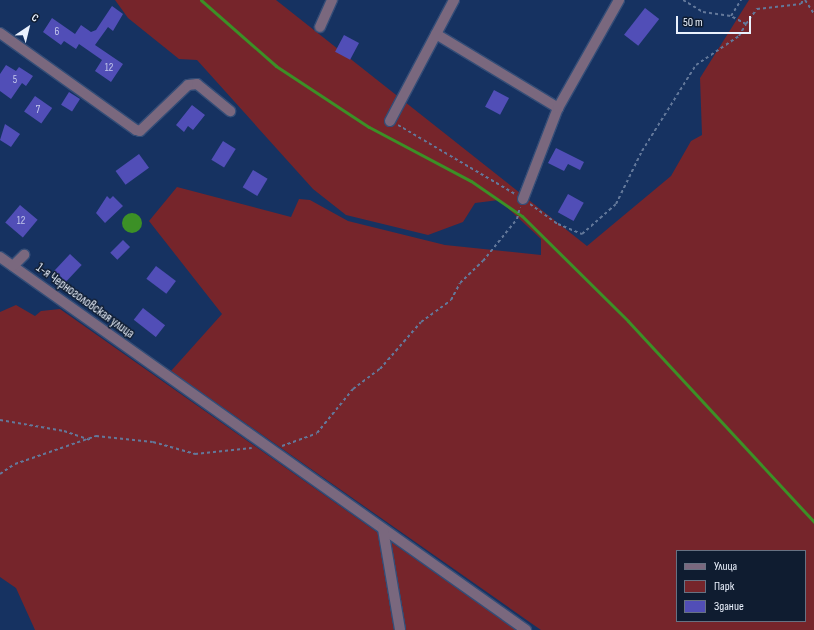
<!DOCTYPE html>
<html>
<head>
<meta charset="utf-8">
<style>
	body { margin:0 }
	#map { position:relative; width:814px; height:630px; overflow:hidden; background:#163261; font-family:"Sofia Sans Condensed",sans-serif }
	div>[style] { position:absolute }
	.green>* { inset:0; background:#76252b }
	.water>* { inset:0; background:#3c9026 }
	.round { border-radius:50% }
	.stream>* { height:3px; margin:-1.5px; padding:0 1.5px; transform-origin:1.5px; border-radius:1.5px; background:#3c9026 }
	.building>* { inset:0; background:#514eb7; transform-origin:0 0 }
	.path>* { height:2px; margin-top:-1px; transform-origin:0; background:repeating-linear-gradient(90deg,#63789a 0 3px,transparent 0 6px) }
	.roads { filter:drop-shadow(1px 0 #344d77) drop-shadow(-1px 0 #344d77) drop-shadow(0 1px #344d77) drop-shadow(0 -1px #344d77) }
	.minor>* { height:10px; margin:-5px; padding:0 5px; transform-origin:5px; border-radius:5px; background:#7a687e }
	span { translate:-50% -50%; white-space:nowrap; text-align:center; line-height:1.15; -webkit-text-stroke:3px #0f1c30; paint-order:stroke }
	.number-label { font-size:11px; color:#c4c8ec }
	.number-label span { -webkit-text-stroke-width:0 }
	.street-label { font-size:13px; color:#eaf1fd }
	.legend { position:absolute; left:676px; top:550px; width:130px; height:72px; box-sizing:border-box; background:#0f1c30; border:1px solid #677182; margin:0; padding:5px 7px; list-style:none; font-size:12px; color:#eaf1fd }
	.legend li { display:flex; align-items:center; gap:8px; height:20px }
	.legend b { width:20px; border:1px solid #677182 }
	.north { position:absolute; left:8px; top:8px; width:40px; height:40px; -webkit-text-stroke:3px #0f1c30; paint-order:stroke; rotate:35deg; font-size:11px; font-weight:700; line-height:16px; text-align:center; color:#eaf1fd }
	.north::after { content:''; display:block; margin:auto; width:14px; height:18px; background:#eaf1fd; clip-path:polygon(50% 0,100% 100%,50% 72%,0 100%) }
	.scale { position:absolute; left:676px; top:16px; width:75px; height:18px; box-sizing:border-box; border:2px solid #eaf1fd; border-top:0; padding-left:5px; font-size:12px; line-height:14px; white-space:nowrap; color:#eaf1fd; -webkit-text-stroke:3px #0f1c30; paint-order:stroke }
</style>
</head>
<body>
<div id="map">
	<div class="green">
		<div style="clip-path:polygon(evenodd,115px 0,276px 0,587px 246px,671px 176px,691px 141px,702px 135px,700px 78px,749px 0,814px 0,814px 630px,541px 630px,171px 371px,222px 314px,149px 221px,177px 187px,291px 217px,299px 199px,310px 200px,348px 221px,445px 245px,541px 255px,541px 239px,499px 200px,475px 203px,463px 222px,428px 235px,346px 215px,313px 189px,197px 60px,179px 59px,128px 18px,115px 0,677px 551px,805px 551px,805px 621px,677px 621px,677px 551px)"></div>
		<div style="clip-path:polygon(16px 305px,35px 316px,41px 311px,60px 309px,516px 630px,35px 630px,16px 588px,0 577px,0 312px)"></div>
	</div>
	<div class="water">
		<div class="round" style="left:122px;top:213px;width:20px;height:20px"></div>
	</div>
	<div class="stream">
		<div style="left:201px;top:0;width:100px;rotate:41.3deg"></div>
		<div style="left:276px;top:66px;width:111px;rotate:33.3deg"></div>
		<div style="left:369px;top:127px;width:115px;rotate:27.9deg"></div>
		<div style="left:471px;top:181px;width:62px;rotate:34.5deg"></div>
		<div style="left:522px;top:216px;width:149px;rotate:44.7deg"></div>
		<div style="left:628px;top:321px;width:274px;rotate:47.2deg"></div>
	</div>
	<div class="building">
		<div style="clip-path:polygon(112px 6px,123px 14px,113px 31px,108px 27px,95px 45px,123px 64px,111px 82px,95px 71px,102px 60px,79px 44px,76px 49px,64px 41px,61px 45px,43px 32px,52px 18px,75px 34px,81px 25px,91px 32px,96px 30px)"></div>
		<div style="left:645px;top:8px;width:18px;height:34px;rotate:38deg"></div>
		<div style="left:344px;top:35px;width:17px;height:19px;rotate:28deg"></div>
		<div style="clip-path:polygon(6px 65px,16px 71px,19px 67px,33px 76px,26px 86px,22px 83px,11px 99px,0 91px,0 74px)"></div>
		<div style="left:494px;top:90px;width:17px;height:19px;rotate:28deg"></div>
		<div style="left:69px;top:92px;width:13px;height:15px;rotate:32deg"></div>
		<div style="left:35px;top:96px;width:21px;height:19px;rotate:35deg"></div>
		<div style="clip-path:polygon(192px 105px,205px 115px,193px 130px,188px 126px,184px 132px,176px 125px)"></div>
		<div style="clip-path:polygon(5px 124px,20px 134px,11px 147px,0 140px)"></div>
		<div style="left:223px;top:141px;width:15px;height:22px;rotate:32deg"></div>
		<div style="clip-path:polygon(556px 148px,584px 162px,580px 170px,568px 164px,564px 171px,548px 163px)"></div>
		<div style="left:139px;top:154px;width:17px;height:29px;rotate:54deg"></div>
		<div style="left:253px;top:170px;width:17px;height:20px;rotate:31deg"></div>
		<div style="left:568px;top:194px;width:18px;height:21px;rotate:29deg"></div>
		<div style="clip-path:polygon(107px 196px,110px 199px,113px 196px,123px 206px,105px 223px,96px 213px)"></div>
		<div style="left:20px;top:205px;width:23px;height:23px;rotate:40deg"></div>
		<div style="left:123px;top:240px;width:10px;height:18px;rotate:45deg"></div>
		<div style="left:70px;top:254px;width:16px;height:23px;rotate:43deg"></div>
		<div style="left:156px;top:266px;width:25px;height:16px;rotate:37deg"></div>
		<div style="left:143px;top:308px;width:28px;height:15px;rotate:38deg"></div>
	</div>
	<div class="path">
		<div style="left:683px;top:0;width:23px;rotate:31deg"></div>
		<div style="left:703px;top:12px;width:28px;rotate:8deg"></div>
		<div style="left:805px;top:0;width:17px;rotate:57deg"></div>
		<div style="left:746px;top:24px;width:19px;rotate:-54deg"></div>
		<div style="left:757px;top:9px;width:44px;rotate:-6.5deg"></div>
		<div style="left:801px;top:4px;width:4px;rotate:-63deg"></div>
		<div style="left:398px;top:125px;width:136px;rotate:30.5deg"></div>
		<div style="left:530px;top:204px;width:34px;rotate:36deg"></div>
		<div style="left:558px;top:224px;width:26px;rotate:23deg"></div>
		<div style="left:582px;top:234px;width:45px;rotate:-41.4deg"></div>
		<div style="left:616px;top:204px;width:59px;rotate:-63.9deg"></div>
		<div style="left:642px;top:151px;width:102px;rotate:-57.9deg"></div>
		<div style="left:696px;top:65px;width:52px;rotate:-34deg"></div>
		<div style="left:739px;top:36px;width:14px;rotate:-60deg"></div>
		<div style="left:746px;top:24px;width:17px;rotate:-152deg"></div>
		<div style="left:731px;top:16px;width:19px;rotate:-58deg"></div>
		<div style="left:0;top:420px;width:65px;rotate:9.8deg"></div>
		<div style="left:64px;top:431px;width:28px;rotate:19deg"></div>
		<div style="left:282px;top:446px;width:37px;rotate:-20deg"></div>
		<div style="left:317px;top:433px;width:57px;rotate:-50.7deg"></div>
		<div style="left:353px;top:389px;width:34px;rotate:-37deg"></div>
		<div style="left:380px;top:369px;width:62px;rotate:-48.9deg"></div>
		<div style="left:421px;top:322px;width:37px;rotate:-36deg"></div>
		<div style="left:451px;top:300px;width:19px;rotate:-62deg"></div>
		<div style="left:460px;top:283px;width:32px;rotate:-44deg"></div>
		<div style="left:483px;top:261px;width:54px;rotate:-51deg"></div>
		<div style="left:517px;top:219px;width:12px;rotate:-76deg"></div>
		<div style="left:0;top:474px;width:18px;rotate:-34deg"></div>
		<div style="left:15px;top:464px;width:86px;rotate:-19.1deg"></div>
		<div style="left:96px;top:436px;width:57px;rotate:6deg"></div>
		<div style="left:153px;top:442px;width:44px;rotate:15.9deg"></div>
		<div style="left:195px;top:454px;width:57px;rotate:-6deg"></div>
	</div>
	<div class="roads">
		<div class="minor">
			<div style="left:320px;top:27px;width:30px;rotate:-66deg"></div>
			<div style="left:0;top:33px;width:167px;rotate:35.5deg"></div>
			<div style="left:136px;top:130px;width:4px;rotate:14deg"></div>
			<div style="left:140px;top:131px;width:66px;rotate:-43.8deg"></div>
			<div style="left:188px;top:85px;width:9px;rotate:-6deg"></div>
			<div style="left:197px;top:84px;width:43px;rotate:39.3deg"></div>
			<div style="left:436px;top:34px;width:143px;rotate:31.2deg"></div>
			<div style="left:390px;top:121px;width:137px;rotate:-62.1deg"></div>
			<div style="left:523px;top:199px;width:97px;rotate:-69deg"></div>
			<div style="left:558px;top:108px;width:124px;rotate:-60.5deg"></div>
			<div style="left:0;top:257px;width:645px;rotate:35.34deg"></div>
			<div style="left:13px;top:266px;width:16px;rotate:-45deg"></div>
			<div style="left:383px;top:529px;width:102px;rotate:80.4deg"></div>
		</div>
	</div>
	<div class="number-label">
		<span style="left:57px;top:32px">6</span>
		<span style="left:109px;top:68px">12</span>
		<span style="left:15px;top:80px">5</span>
		<span style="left:38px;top:110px">7</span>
		<span style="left:21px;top:221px">12</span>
	</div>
	<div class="street-label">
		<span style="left:85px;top:301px;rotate:36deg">1-я Черноголовская улица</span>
	</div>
	<ul class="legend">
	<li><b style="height:5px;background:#7a687e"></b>Улица</li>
	<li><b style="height:11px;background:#76252b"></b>Парк</li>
	<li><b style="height:11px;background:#514eb7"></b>Здание</li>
	</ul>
	<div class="north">С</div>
	<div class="scale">50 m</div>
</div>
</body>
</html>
